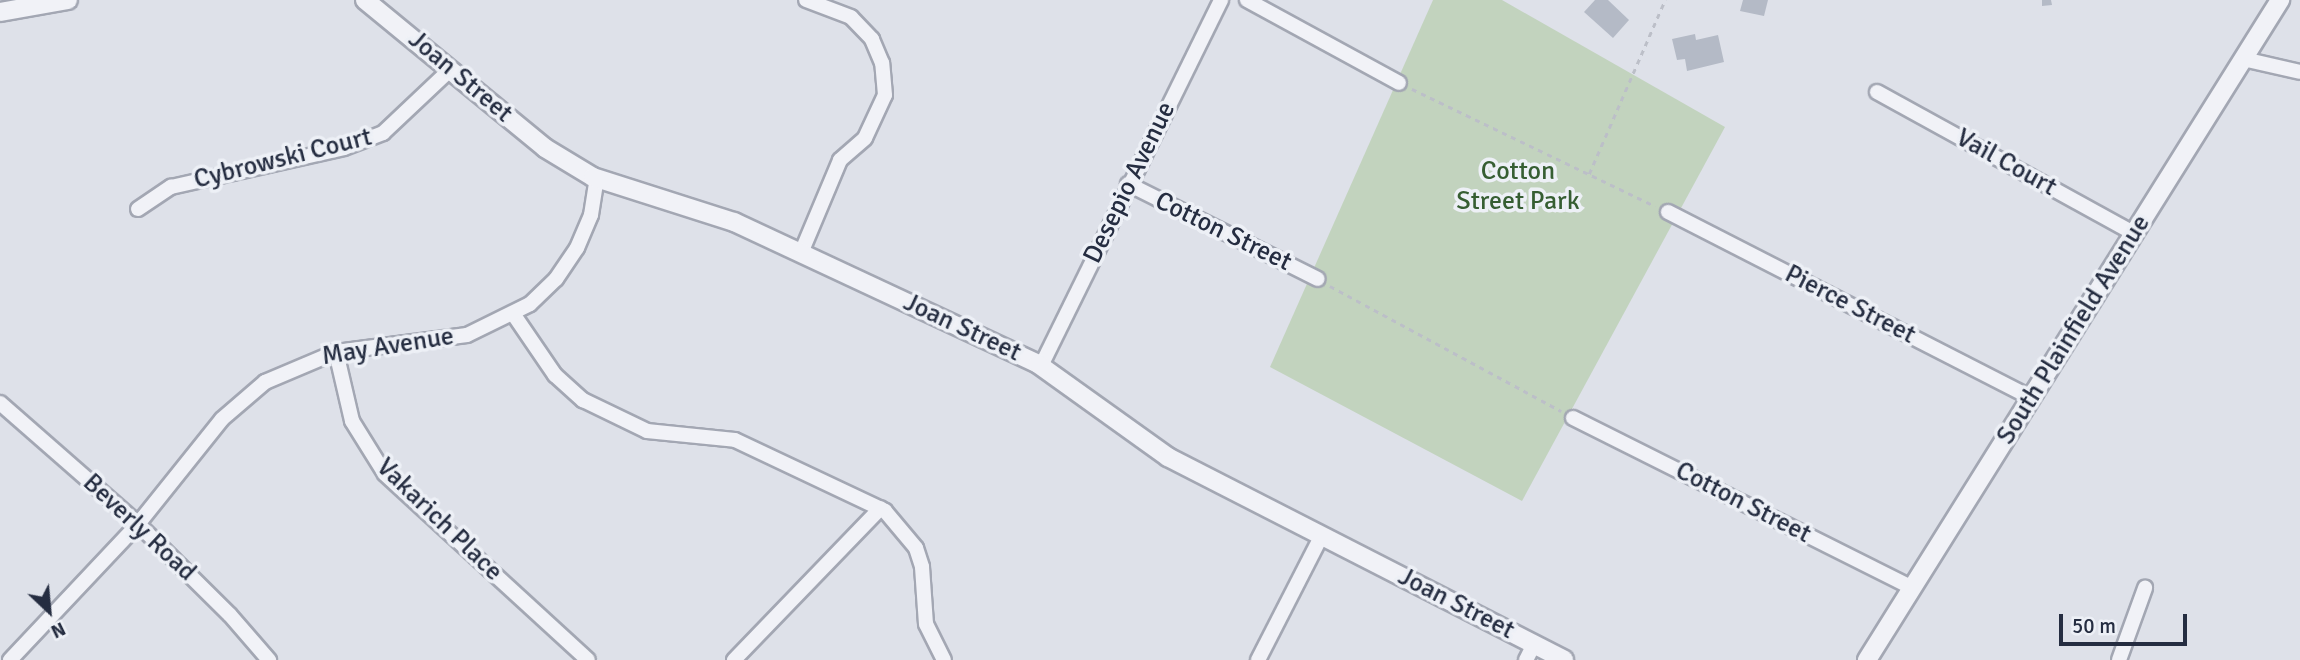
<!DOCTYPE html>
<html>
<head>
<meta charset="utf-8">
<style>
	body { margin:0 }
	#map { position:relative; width:2300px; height:660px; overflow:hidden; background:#dee1e9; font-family:Signika,sans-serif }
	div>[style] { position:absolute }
	.green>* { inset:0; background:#c2d3be }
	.building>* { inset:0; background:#b4bac6 }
	.path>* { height:2.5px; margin-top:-1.25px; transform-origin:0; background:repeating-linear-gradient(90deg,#bcbfc8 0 5px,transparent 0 10px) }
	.roads { filter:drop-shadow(2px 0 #a3a7b3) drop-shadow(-2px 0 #a3a7b3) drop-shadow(0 2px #a3a7b3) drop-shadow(0 -2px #a3a7b3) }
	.minor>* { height:14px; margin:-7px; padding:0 7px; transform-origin:7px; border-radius:7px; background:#f1f2f7 }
	.tertiary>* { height:18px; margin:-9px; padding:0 9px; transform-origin:9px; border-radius:9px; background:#f1f2f7 }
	span { translate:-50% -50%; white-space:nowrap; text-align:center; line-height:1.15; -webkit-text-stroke:7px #edf0f6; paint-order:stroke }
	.street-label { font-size:26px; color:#252d41 }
	.park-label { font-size:26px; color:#365e32 }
	.north { position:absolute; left:14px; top:576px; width:70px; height:70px; -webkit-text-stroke:5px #edf0f6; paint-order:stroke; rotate:154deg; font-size:19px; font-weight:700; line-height:28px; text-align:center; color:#252d41 }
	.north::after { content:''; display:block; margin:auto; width:24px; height:32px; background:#252d41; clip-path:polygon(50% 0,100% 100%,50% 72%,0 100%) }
	.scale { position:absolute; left:2059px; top:614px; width:128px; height:32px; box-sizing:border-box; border:4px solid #252d41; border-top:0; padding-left:9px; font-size:21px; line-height:24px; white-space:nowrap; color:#252d41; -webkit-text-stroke:5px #edf0f6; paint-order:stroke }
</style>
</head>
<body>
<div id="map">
	<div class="green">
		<div style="clip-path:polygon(1433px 0,1502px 0,1725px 127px,1522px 501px,1270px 367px)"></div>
	</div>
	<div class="building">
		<div style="clip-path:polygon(1595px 0,1608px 0,1629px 20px,1613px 38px,1584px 12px)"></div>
		<div style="clip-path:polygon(1743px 0,1768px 0,1764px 16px,1740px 11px)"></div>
		<div style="clip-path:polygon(2042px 0,2051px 0,2052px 5px,2042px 6px)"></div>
		<div style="clip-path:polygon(1695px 34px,1696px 40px,1718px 35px,1724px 62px,1687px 71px,1685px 59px,1677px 60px,1672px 39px)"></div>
	</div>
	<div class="path">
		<div style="left:1412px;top:89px;width:270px;rotate:25.7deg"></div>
		<div style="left:1589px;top:174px;width:190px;rotate:-66.4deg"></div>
		<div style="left:1330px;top:286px;width:263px;rotate:28.4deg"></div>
	</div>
	<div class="roads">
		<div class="minor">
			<div style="left:1247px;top:0;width:173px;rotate:28.6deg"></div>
			<div style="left:2243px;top:59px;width:58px;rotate:12.8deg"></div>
			<div style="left:1877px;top:92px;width:293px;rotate:28.8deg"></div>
			<div style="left:1128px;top:184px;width:212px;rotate:26.6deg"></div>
			<div style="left:138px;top:209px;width:40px;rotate:-34deg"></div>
			<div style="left:171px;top:187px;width:177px;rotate:-12.7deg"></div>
			<div style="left:344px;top:148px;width:42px;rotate:-21deg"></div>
			<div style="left:383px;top:133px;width:93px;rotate:-43.3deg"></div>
			<div style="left:1668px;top:212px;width:408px;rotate:27.1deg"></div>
			<div style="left:801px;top:253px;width:101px;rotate:-67.2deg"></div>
			<div style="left:840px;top:160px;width:33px;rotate:-41deg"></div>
			<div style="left:865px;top:138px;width:47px;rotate:-65.1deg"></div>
			<div style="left:885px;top:95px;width:32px;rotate:-95deg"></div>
			<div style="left:882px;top:63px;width:26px;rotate:-113deg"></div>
			<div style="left:872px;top:39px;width:30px;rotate:-134deg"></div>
			<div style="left:851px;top:17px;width:48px;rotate:-159.3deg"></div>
			<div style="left:514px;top:315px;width:73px;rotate:55.7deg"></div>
			<div style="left:555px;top:375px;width:38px;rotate:42deg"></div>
			<div style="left:583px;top:400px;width:71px;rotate:25.8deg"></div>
			<div style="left:647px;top:431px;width:88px;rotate:5.8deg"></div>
			<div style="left:735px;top:440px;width:166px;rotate:25.3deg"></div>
			<div style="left:885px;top:511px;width:48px;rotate:50deg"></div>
			<div style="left:916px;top:548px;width:20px;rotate:72deg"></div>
			<div style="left:922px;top:567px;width:57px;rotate:86deg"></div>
			<div style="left:926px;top:624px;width:40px;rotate:63.4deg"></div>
			<div style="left:336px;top:352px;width:71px;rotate:76.9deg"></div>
			<div style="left:352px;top:421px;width:62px;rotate:58.1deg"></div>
			<div style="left:385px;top:474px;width:275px;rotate:42.5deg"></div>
			<div style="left:1041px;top:366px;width:408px;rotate:-63.8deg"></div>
			<div style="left:0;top:403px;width:184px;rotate:41.2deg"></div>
			<div style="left:138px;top:524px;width:129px;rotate:44.7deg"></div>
			<div style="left:230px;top:615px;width:60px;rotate:49.1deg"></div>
			<div style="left:1573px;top:418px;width:379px;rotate:26.6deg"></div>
			<div style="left:10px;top:660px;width:187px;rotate:-46.7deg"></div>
			<div style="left:138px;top:524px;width:134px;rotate:-51.3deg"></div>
			<div style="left:222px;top:419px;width:57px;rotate:-40.7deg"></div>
			<div style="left:265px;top:382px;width:77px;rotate:-22.9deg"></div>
			<div style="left:336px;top:352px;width:132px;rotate:-7.4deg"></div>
			<div style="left:467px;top:335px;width:70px;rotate:-26.2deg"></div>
			<div style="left:530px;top:304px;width:36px;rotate:-44deg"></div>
			<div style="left:556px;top:279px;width:37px;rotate:-56deg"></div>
			<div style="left:577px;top:248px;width:36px;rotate:-67deg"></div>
			<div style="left:591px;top:215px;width:36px;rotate:-81deg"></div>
			<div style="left:734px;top:660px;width:211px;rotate:-46deg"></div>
			<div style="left:1258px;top:660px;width:140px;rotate:-62.9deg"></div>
			<div style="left:1526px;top:660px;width:18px;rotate:-63deg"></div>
			<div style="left:2119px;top:660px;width:77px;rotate:-70.1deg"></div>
		</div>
		<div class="tertiary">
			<div style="left:365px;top:0;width:233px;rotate:39.4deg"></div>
			<div style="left:545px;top:148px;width:56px;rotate:31.1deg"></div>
			<div style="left:593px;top:177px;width:148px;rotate:17.7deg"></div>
			<div style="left:734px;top:222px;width:336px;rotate:25deg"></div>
			<div style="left:1038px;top:364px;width:160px;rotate:35.6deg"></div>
			<div style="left:1168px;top:457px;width:445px;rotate:27.1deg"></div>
			<div style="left:0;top:12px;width:69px;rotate:-10deg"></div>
			<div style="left:1867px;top:660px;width:779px;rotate:-57.96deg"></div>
		</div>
	</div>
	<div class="street-label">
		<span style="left:460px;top:77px;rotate:40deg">Joan Street</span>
		<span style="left:283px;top:159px;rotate:-14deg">Cybrowski Court</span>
		<span style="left:2006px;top:163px;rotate:29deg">Vail Court</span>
		<span style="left:1130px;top:183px;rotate:-64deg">Desepio Avenue</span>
		<span style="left:1223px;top:232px;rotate:26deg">Cotton Street</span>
		<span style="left:1850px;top:305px;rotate:27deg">Pierce Street</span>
		<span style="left:962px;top:328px;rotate:25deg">Joan Street</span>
		<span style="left:2074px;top:330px;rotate:-58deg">South Plainfield Avenue</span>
		<span style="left:388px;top:347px;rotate:-9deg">May Avenue</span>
		<span style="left:1743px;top:503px;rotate:27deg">Cotton Street</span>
		<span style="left:439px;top:520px;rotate:44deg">Vakarich Place</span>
		<span style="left:139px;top:528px;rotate:43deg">Beverly Road</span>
		<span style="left:1456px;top:604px;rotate:27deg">Joan Street</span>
	</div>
	<div class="park-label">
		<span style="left:1518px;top:187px">Cotton<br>Street Park</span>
	</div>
	<div class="north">N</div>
	<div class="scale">50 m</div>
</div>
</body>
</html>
